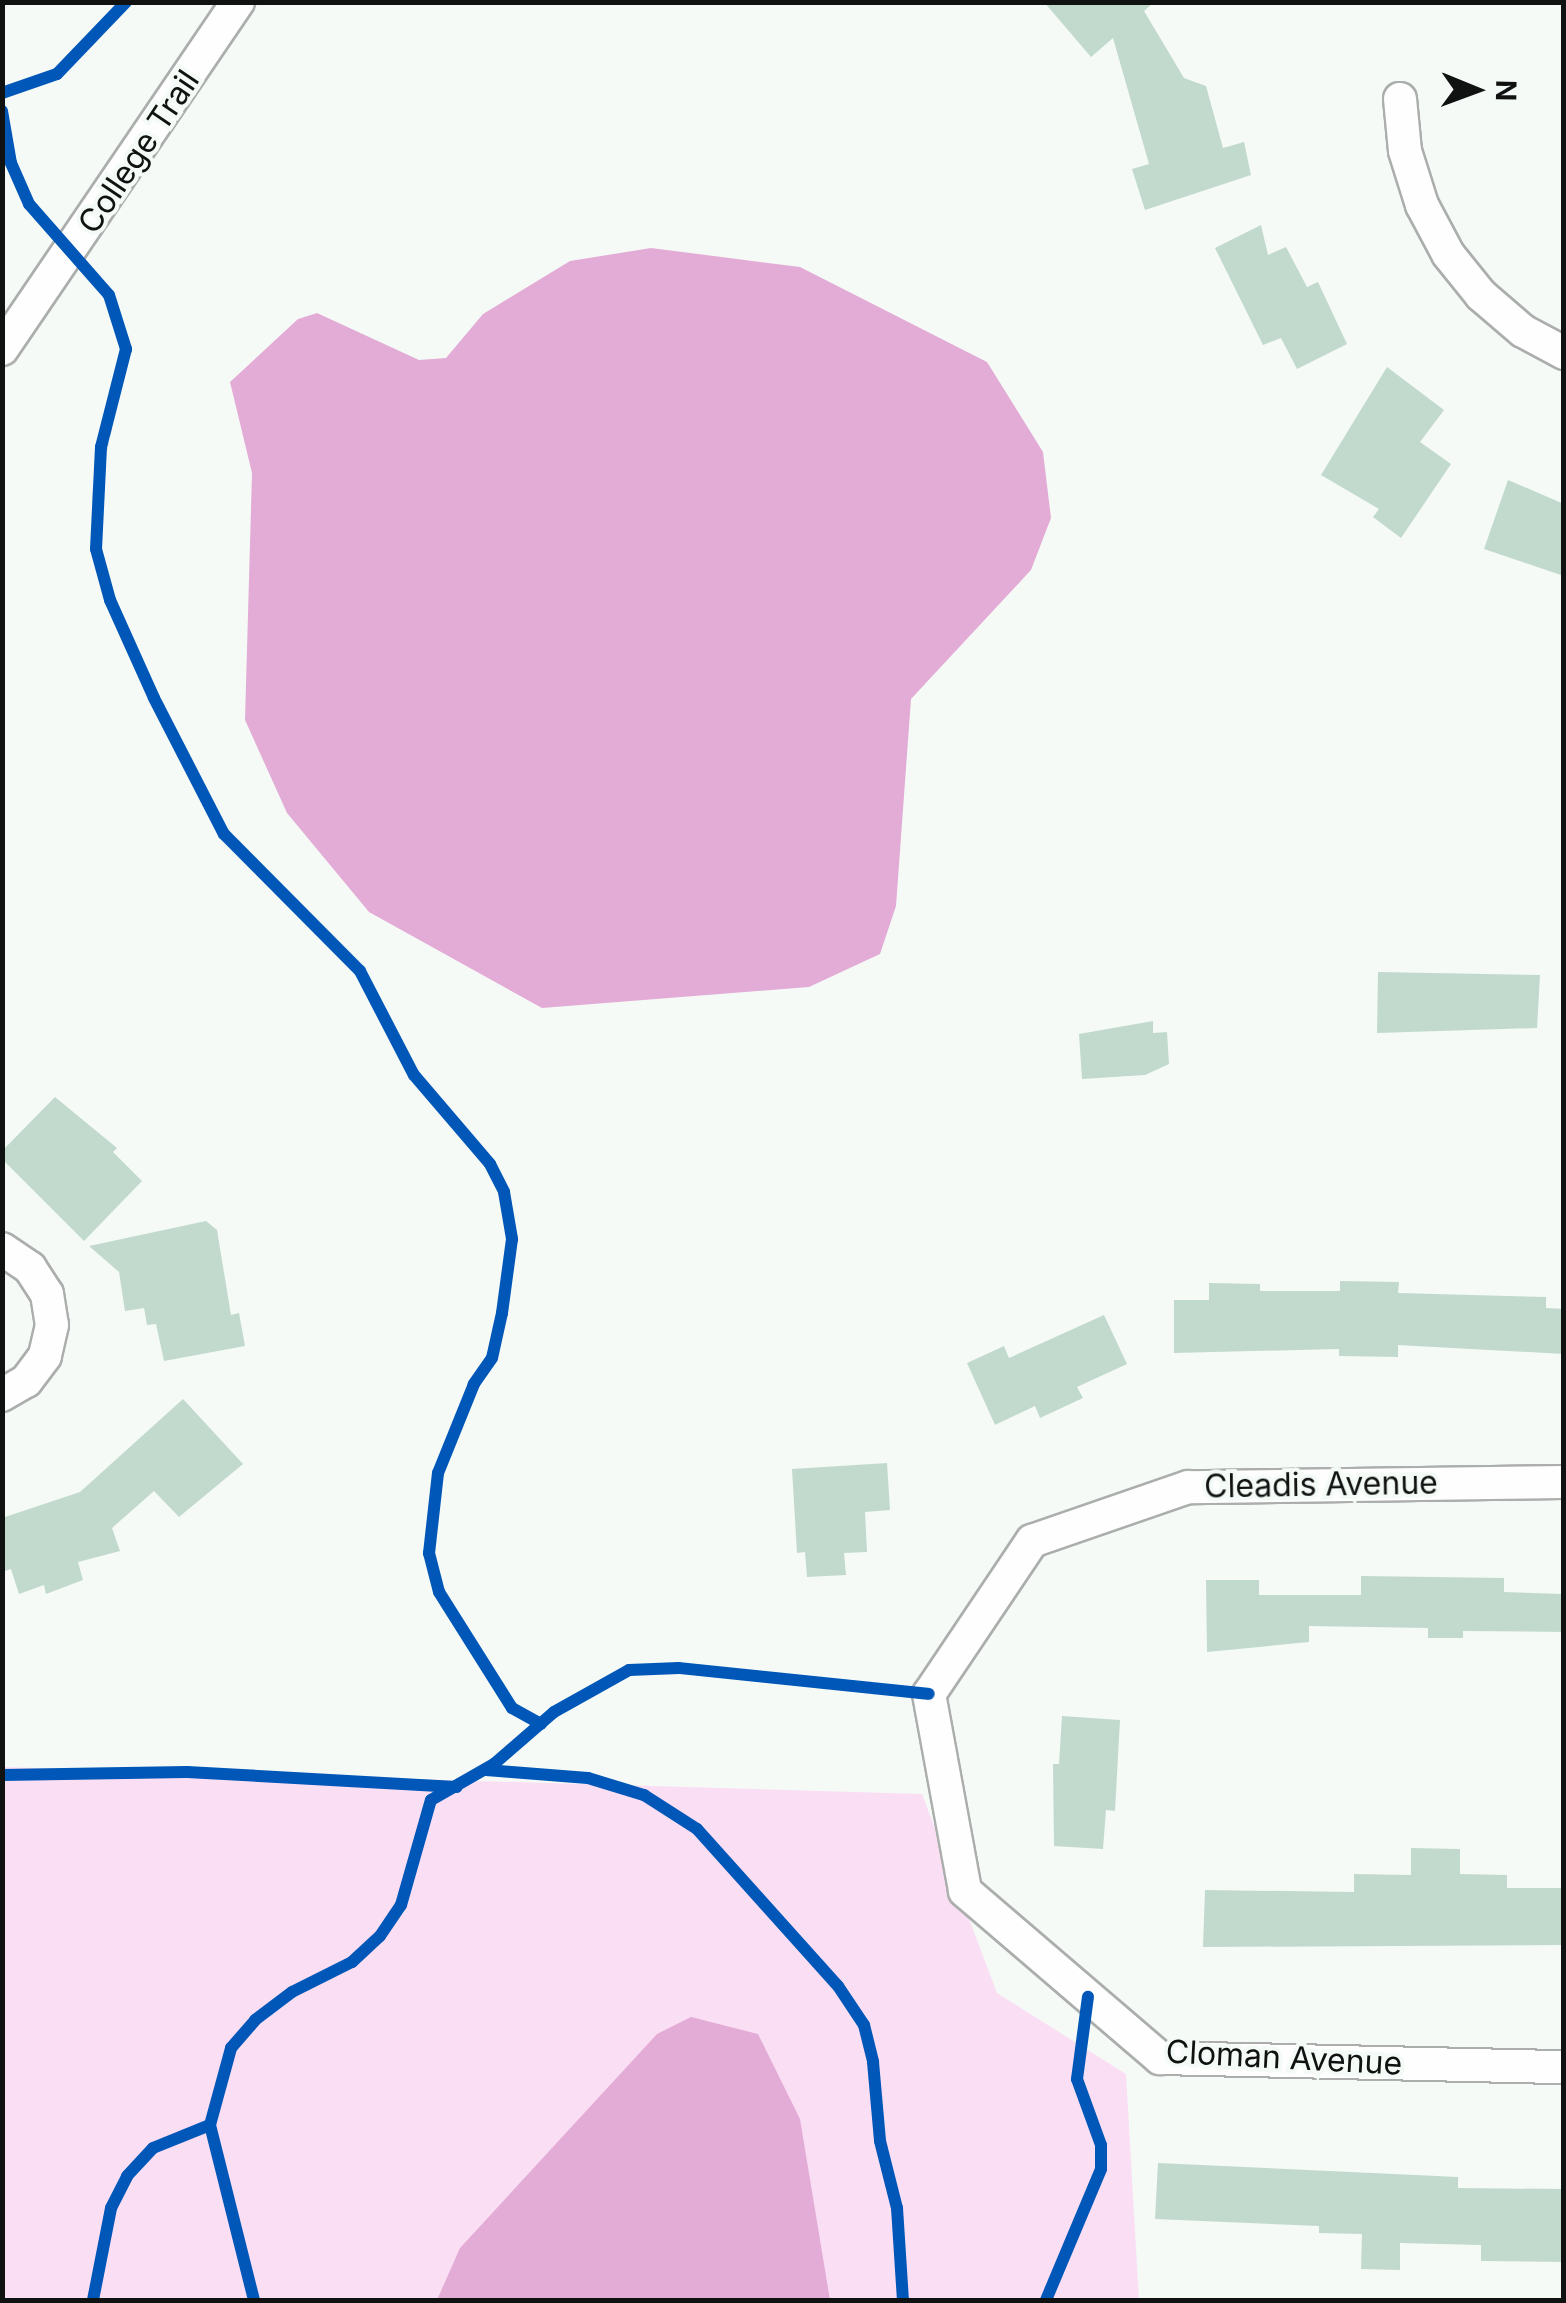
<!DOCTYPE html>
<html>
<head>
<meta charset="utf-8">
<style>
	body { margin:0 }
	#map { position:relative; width:1566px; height:2303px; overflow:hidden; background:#f5faf7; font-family:Inter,sans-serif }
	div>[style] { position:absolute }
	.green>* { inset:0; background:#fadff4 }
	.water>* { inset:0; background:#e3acd6 }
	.building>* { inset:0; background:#c2dace }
	.path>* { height:6px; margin-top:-3px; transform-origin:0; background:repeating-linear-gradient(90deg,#dddede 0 8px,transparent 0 16px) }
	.roads { filter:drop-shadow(2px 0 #abaeac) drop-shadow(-2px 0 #abaeac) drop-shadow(0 2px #abaeac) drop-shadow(0 -2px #abaeac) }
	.street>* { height:32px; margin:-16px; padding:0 16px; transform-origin:16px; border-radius:16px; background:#fefefe }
	.cycleway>* { height:12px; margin:-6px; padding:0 6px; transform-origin:6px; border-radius:6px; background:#0057b8 }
	span { translate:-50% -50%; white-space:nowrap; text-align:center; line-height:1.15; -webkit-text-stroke:8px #f4fbf7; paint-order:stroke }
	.street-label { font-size:32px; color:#101211 }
	.frame { position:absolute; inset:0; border:5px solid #101211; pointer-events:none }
	.north { position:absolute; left:1426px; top:40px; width:100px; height:100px; -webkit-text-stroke:8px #f4fbf7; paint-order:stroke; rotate:91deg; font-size:28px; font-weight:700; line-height:40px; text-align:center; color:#101211 }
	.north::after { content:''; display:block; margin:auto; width:35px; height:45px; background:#101211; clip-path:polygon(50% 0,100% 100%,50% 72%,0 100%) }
</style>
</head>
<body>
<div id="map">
	<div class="green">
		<div style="clip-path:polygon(3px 1767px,922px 1794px,997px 1993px,1126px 2074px,1139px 2300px,3px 2300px)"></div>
	</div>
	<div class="water">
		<div style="clip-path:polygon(651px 248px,800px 267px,987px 362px,1043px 452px,1051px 518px,1031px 570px,911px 699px,896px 906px,880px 954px,809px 987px,542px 1008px,369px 912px,287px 813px,245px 720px,252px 473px,230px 382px,298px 319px,317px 313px,419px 360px,446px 358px,483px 314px,570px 261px)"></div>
		<div style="clip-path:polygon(691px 2017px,758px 2034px,800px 2119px,830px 2300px,437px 2300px,460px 2248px,657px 2034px)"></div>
	</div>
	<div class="building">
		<div style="clip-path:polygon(1044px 2px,1154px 2px,1144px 11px,1184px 78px,1206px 86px,1223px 148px,1244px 142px,1251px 175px,1145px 210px,1132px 169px,1149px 164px,1113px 38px,1091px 57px)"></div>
		<div style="clip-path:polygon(1261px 225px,1268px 255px,1286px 247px,1307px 287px,1318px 282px,1347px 344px,1297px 369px,1281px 338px,1263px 345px,1215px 248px)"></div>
		<div style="clip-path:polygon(1387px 367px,1444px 410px,1420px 442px,1451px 464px,1401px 538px,1373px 517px,1379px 509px,1321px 475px)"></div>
		<div style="clip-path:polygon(1508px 480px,1564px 504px,1564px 576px,1484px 549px)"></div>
		<div style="clip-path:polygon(1378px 972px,1540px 975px,1537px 1028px,1377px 1033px)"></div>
		<div style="clip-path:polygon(1153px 1021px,1153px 1033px,1167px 1032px,1169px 1064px,1145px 1075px,1082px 1079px,1079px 1034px)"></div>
		<div style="clip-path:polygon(55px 1097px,117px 1148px,113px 1152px,142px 1181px,84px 1241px,2px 1159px,2px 1151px)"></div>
		<div style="clip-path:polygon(206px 1221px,217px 1230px,231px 1315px,239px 1313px,245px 1346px,164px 1361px,156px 1324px,147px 1325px,144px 1308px,125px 1311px,119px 1272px,89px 1246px)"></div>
		<div style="clip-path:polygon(1340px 1281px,1399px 1282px,1398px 1293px,1546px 1297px,1546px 1308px,1564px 1309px,1564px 1354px,1398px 1345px,1398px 1357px,1339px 1356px,1339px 1349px,1174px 1353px,1174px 1300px,1209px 1300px,1209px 1283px,1260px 1284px,1260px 1291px,1340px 1291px)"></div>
		<div style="clip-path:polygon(1104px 1315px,1127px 1364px,1077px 1387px,1083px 1398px,1040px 1418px,1035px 1406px,995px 1425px,967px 1363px,1004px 1346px,1009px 1358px)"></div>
		<div style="clip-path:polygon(183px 1399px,243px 1464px,179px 1517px,154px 1491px,112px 1528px,120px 1551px,78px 1562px,83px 1580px,46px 1594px,44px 1585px,19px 1594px,11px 1569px,2px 1572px,2px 1518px,80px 1492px)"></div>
		<div style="clip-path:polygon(887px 1463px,890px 1510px,865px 1512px,867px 1552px,844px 1553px,846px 1575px,807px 1577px,805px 1552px,797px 1553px,792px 1469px)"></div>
		<div style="clip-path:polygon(1361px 1576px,1504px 1578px,1504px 1592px,1564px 1594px,1564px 1632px,1463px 1631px,1463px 1638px,1428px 1638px,1428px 1628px,1309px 1626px,1309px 1642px,1207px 1652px,1206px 1580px,1259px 1580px,1259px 1595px,1361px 1595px)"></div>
		<div style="clip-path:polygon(1062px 1716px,1120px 1720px,1115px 1811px,1106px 1810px,1103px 1849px,1054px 1846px,1053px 1764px,1059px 1764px)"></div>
		<div style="clip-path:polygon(1411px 1848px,1460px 1849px,1460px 1874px,1507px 1875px,1507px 1888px,1564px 1888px,1564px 1945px,1203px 1947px,1205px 1890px,1354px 1892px,1354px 1874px,1411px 1875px)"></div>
		<div style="clip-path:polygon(1158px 2163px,1458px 2177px,1458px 2188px,1564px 2189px,1564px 2262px,1481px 2261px,1481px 2245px,1400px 2243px,1400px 2270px,1361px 2269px,1362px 2234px,1319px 2233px,1319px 2226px,1155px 2219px)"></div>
	</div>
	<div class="path">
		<div style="left:2px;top:93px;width:58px;rotate:-19.1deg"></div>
		<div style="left:57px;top:74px;width:100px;rotate:-46.2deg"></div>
		<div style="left:2px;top:111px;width:53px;rotate:80.2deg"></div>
		<div style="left:11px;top:163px;width:45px;rotate:66.3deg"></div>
		<div style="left:29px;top:204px;width:23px;rotate:50deg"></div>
		<div style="left:94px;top:278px;width:23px;rotate:49deg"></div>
		<div style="left:109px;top:295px;width:57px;rotate:72.5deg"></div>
		<div style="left:126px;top:349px;width:149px;rotate:102deg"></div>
		<div style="left:95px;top:495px;width:54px;rotate:88.9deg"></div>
		<div style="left:96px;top:549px;width:53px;rotate:74.6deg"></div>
		<div style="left:110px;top:600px;width:260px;rotate:64deg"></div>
		<div style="left:224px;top:834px;width:193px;rotate:45.2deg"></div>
		<div style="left:360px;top:971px;width:117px;rotate:62.6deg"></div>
		<div style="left:414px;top:1075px;width:117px;rotate:49.5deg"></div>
		<div style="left:490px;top:1164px;width:31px;rotate:63deg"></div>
		<div style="left:504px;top:1192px;width:48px;rotate:80.3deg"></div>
		<div style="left:512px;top:1239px;width:75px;rotate:97.7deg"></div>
		<div style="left:502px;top:1313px;width:46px;rotate:102.5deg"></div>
		<div style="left:492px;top:1358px;width:32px;rotate:125deg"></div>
		<div style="left:474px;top:1384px;width:96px;rotate:112deg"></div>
		<div style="left:438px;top:1473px;width:81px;rotate:96.4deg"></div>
		<div style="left:429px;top:1553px;width:40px;rotate:75.6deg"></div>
		<div style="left:439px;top:1592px;width:137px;rotate:57.8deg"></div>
		<div style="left:512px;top:1708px;width:33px;rotate:29deg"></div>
		<div style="left:487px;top:1770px;width:101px;rotate:4.5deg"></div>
		<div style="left:588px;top:1778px;width:59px;rotate:16.9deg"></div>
		<div style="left:644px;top:1795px;width:63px;rotate:32.7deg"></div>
		<div style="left:697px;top:1829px;width:211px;rotate:48.1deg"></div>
		<div style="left:838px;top:1986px;width:47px;rotate:56.3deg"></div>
		<div style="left:864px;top:2025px;width:38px;rotate:76deg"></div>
		<div style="left:873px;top:2062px;width:79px;rotate:84.9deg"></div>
		<div style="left:880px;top:2141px;width:69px;rotate:75.8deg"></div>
		<div style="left:897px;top:2208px;width:92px;rotate:86.3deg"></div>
		<div style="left:2px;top:1775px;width:185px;rotate:-0.9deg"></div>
		<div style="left:187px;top:1772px;width:269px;rotate:3.2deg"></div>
		<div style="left:210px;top:2125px;width:180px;rotate:75.9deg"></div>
		<div style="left:93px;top:2300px;width:94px;rotate:-78.9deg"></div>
		<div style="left:111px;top:2208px;width:36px;rotate:-63deg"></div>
		<div style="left:127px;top:2176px;width:38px;rotate:-47deg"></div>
		<div style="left:153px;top:2148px;width:61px;rotate:-22deg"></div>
		<div style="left:210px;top:2125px;width:80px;rotate:-74.7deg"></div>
		<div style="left:231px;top:2048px;width:37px;rotate:-49deg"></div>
		<div style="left:255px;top:2020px;width:46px;rotate:-37.1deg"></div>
		<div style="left:292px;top:1992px;width:67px;rotate:-26.6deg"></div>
		<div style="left:352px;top:1962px;width:38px;rotate:-43deg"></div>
		<div style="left:380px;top:1936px;width:37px;rotate:-56deg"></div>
		<div style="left:401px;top:1905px;width:109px;rotate:-74.1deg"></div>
		<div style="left:431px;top:1800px;width:73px;rotate:-29.7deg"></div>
		<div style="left:494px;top:1764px;width:79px;rotate:-40.9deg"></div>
		<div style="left:554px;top:1712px;width:86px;rotate:-29.2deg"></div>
		<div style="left:629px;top:1670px;width:50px;rotate:-2.3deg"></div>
		<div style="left:679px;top:1668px;width:220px;rotate:6deg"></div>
		<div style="left:1046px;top:2300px;width:142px;rotate:-67.2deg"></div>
		<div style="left:1101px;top:2169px;width:24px;rotate:-90deg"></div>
		<div style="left:1101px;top:2145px;width:70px;rotate:-110deg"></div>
		<div style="left:1077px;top:2079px;width:42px;rotate:-85.9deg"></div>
	</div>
	<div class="roads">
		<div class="street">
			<div style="left:1400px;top:99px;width:52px;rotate:84.5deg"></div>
			<div style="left:1405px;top:151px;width:57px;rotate:72.5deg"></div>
			<div style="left:1422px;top:205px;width:55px;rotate:62deg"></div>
			<div style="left:1448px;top:254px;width:53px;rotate:51.2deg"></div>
			<div style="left:1481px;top:295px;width:55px;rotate:40.6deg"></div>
			<div style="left:1523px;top:331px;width:47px;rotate:28.2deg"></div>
			<div style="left:2px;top:349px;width:420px;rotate:-55.8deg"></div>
			<div style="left:2px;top:1249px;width:34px;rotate:34deg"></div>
			<div style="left:30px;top:1268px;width:31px;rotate:57deg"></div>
			<div style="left:47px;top:1294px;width:31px;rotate:81deg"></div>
			<div style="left:52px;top:1325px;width:32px;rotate:103deg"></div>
			<div style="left:45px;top:1356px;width:31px;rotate:127deg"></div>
			<div style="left:26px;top:1381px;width:28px;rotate:150deg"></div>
			<div style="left:1564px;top:1482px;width:376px;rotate:179.2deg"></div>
			<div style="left:1188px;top:1487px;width:165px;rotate:160.9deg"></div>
			<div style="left:1032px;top:1541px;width:184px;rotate:123.9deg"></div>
			<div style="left:929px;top:1694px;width:200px;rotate:79.6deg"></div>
			<div style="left:965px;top:1891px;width:257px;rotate:40.6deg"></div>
			<div style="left:1160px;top:2058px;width:404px;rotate:1.3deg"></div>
		</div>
	</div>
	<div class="cycleway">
		<div style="left:2px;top:93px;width:58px;rotate:-19.1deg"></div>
		<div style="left:57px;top:74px;width:100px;rotate:-46.2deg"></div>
		<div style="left:2px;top:111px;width:53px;rotate:80.2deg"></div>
		<div style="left:11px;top:163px;width:45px;rotate:66.3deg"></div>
		<div style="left:29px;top:204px;width:121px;rotate:48.7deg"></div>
		<div style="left:109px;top:295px;width:57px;rotate:72.5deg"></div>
		<div style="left:126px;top:349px;width:101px;rotate:104.3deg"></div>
		<div style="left:101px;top:447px;width:102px;rotate:92.8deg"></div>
		<div style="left:96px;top:549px;width:53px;rotate:74.6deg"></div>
		<div style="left:110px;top:600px;width:107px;rotate:65.8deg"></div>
		<div style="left:154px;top:698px;width:153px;rotate:62.8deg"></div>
		<div style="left:224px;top:834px;width:193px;rotate:45.2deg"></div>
		<div style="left:360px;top:971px;width:117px;rotate:62.6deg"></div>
		<div style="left:414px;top:1075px;width:117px;rotate:49.5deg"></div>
		<div style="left:490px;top:1164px;width:31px;rotate:63deg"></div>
		<div style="left:504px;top:1192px;width:48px;rotate:80.3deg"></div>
		<div style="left:512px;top:1239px;width:75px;rotate:97.7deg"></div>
		<div style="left:502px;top:1313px;width:46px;rotate:102.5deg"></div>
		<div style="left:492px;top:1358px;width:32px;rotate:125deg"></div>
		<div style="left:474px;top:1384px;width:96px;rotate:112deg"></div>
		<div style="left:438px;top:1473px;width:81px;rotate:96.4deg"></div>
		<div style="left:429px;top:1553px;width:40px;rotate:75.6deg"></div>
		<div style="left:439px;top:1592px;width:137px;rotate:57.8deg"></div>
		<div style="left:512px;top:1708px;width:33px;rotate:29deg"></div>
		<div style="left:486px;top:1770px;width:102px;rotate:4.5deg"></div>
		<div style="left:588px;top:1778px;width:59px;rotate:16.9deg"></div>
		<div style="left:644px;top:1795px;width:63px;rotate:32.7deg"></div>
		<div style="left:697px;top:1829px;width:211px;rotate:48.1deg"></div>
		<div style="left:838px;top:1986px;width:47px;rotate:56.3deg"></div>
		<div style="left:864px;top:2025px;width:38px;rotate:76deg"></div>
		<div style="left:873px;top:2062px;width:79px;rotate:84.9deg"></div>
		<div style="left:880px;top:2141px;width:69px;rotate:75.8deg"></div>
		<div style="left:897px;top:2208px;width:92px;rotate:86.3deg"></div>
		<div style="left:2px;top:1775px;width:185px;rotate:-0.9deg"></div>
		<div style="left:187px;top:1772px;width:270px;rotate:3.2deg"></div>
		<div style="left:210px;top:2125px;width:180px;rotate:75.9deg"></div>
		<div style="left:93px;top:2300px;width:94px;rotate:-78.9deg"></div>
		<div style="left:111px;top:2208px;width:36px;rotate:-63deg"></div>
		<div style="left:127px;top:2176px;width:38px;rotate:-47deg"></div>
		<div style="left:153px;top:2148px;width:61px;rotate:-22deg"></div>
		<div style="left:210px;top:2125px;width:80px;rotate:-74.7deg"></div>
		<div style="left:231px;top:2048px;width:37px;rotate:-49deg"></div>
		<div style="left:255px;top:2020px;width:46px;rotate:-37.1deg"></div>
		<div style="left:292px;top:1992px;width:67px;rotate:-26.6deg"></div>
		<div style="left:352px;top:1962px;width:38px;rotate:-43deg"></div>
		<div style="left:380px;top:1936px;width:37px;rotate:-56deg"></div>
		<div style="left:401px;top:1905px;width:109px;rotate:-74.1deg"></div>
		<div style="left:431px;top:1800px;width:73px;rotate:-29.7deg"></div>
		<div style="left:494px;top:1764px;width:79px;rotate:-40.9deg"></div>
		<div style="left:554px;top:1712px;width:86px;rotate:-29.2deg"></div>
		<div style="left:629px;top:1670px;width:50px;rotate:-2.3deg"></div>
		<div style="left:679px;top:1668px;width:251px;rotate:5.9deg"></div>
		<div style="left:1046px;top:2300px;width:142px;rotate:-67.2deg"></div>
		<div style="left:1101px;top:2169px;width:24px;rotate:-90deg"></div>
		<div style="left:1101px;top:2145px;width:70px;rotate:-110deg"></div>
		<div style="left:1077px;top:2079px;width:83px;rotate:-82.4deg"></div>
	</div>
	<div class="street-label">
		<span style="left:139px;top:152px;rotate:-56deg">College Trail</span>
		<span style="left:1321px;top:1485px;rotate:-1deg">Cleadis Avenue</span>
		<span style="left:1284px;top:2058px;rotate:3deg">Cloman Avenue</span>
	</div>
	<div class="frame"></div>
	<div class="north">N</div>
</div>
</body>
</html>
